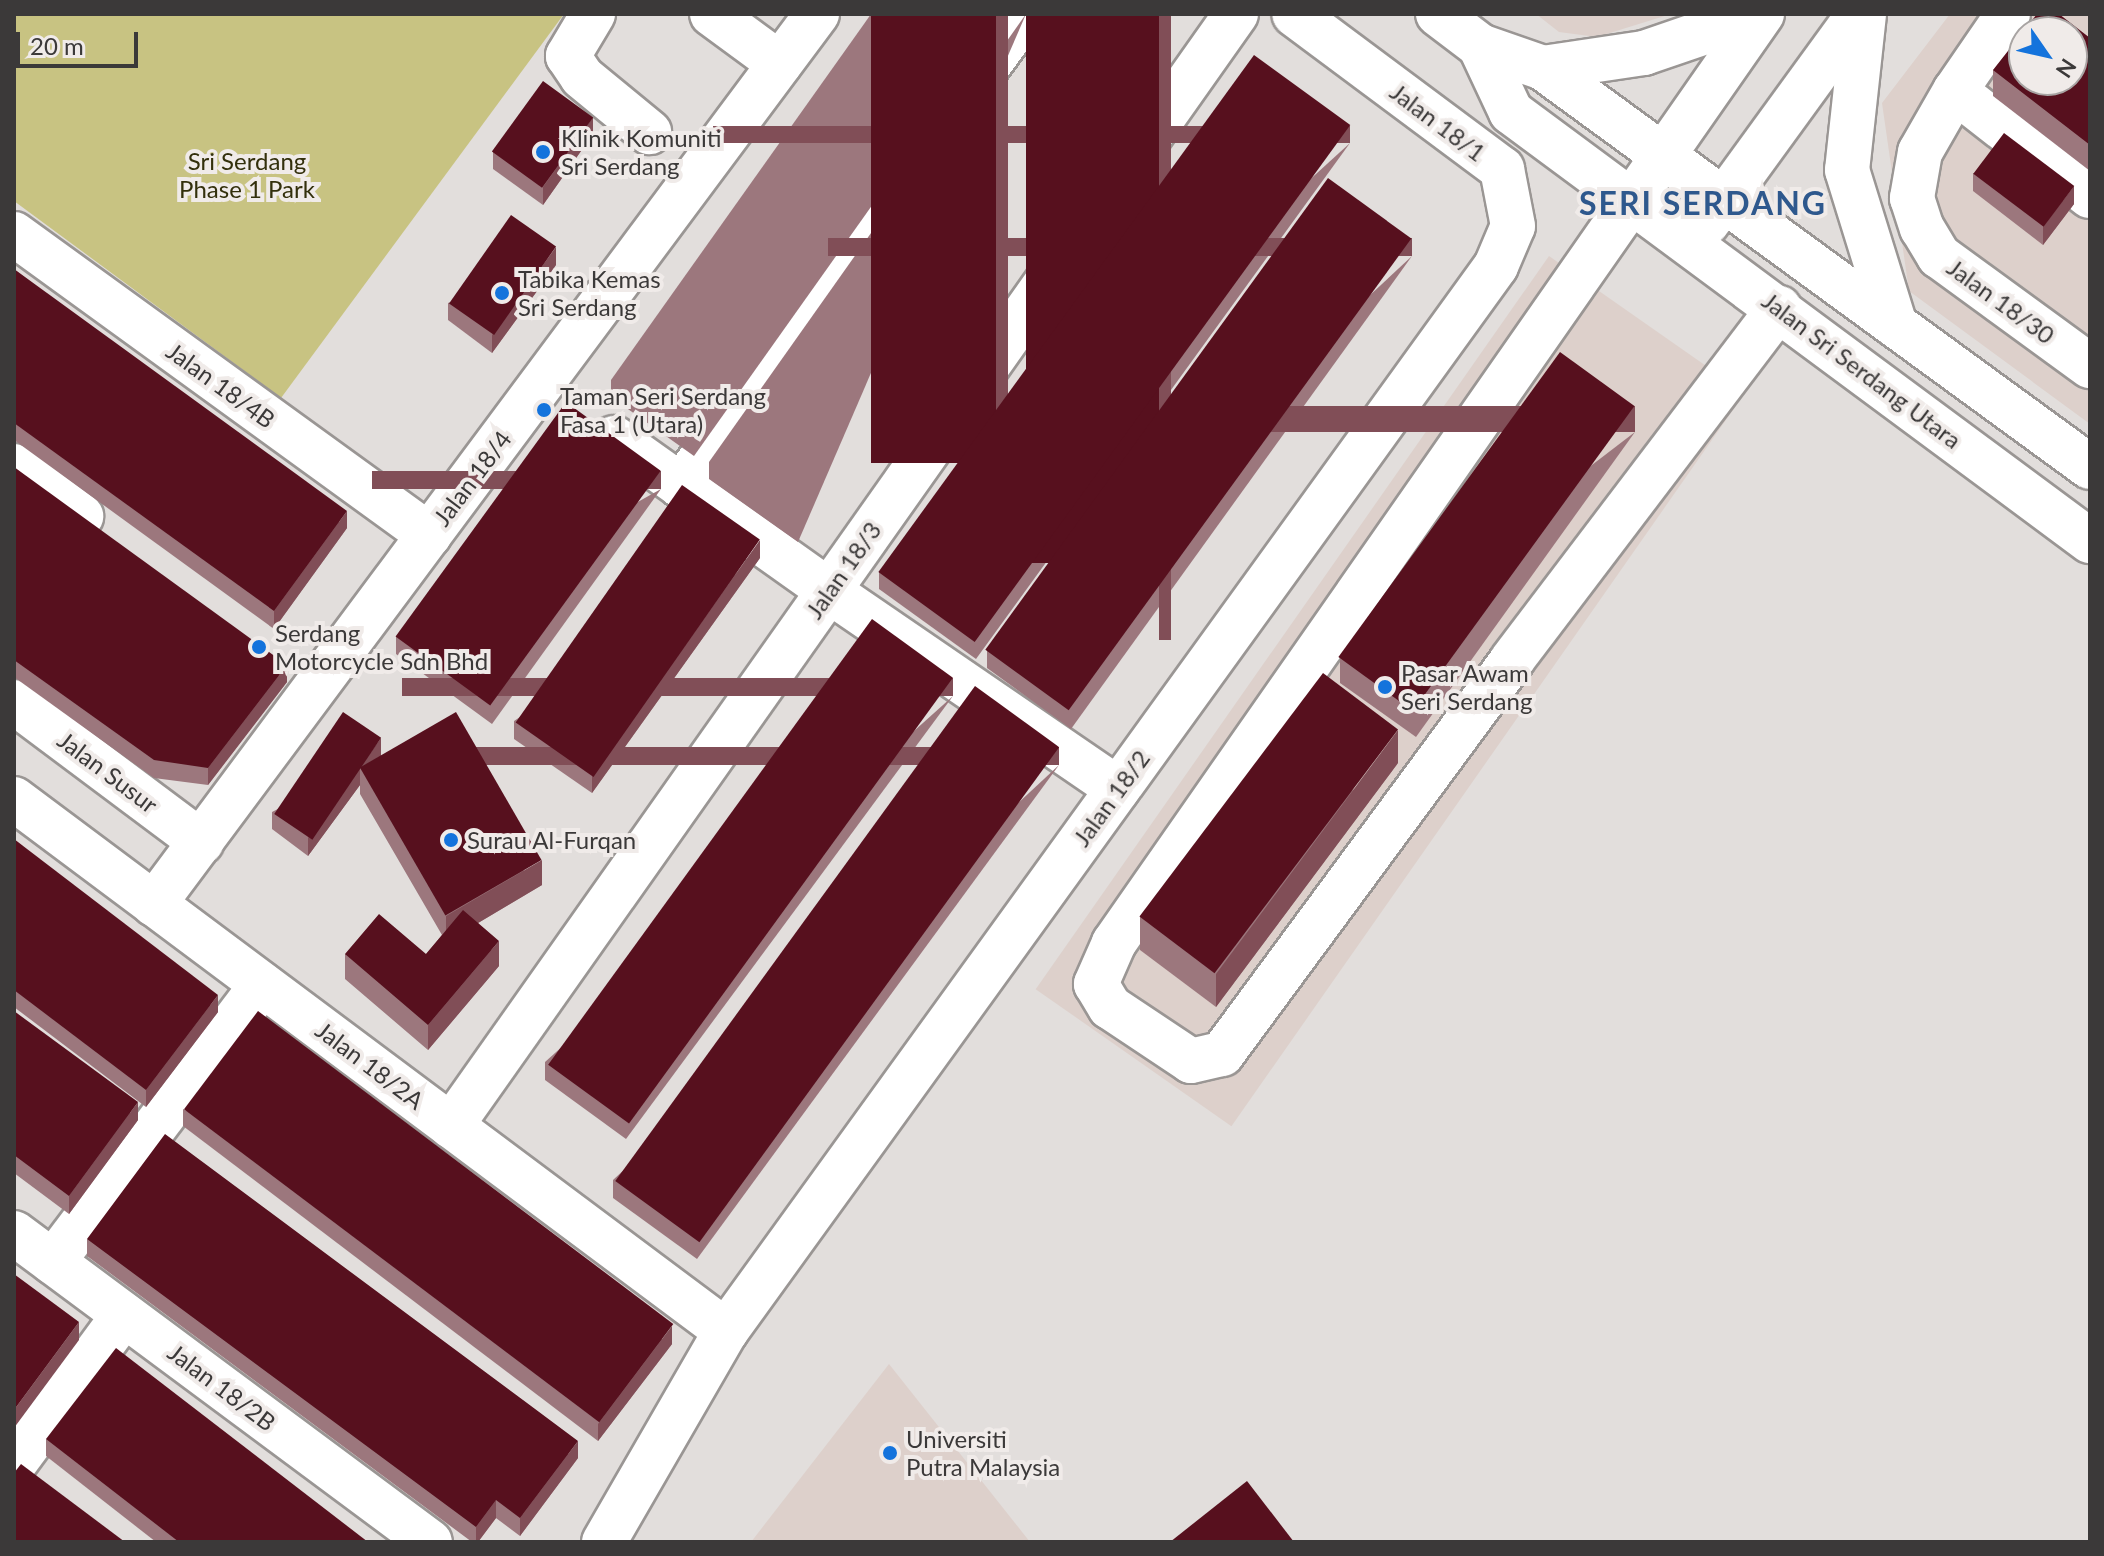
<!DOCTYPE html>
<html>
<head>
<meta charset="utf-8">
<style>
	body { margin:0 }
	#map { position:relative; width:2104px; height:1556px; overflow:hidden; background:#e2dedc; font-family:Lato,sans-serif }
	div>[style] { position:absolute }
	.built>* { inset:0; background:#ddd0cb; transform-origin:0 0 }
	.green>* { inset:0; background:#c8c382 }
	.roads { filter:drop-shadow(2px 0 #9a9694) drop-shadow(-2px 0 #9a9694) drop-shadow(0 2px #9a9694) drop-shadow(0 -2px #9a9694) }
	.minor>* { height:44px; margin:-22px; padding:0 22px; transform-origin:22px; border-radius:22px; background:#fff }
	.wall>* { inset:0; background:#9c777d }
	.shaded-wall>* { inset:0; background:#814e57; transform-origin:0 0 }
	.building>* { inset:0; background:#57101e; transform-origin:0 0 }
	.dots>* { width:22px; height:22px; translate:-50% -50%; box-sizing:border-box; border:4px solid #f0ebe9; border-radius:50% }
	span { translate:-50% -50%; white-space:nowrap; text-align:center; line-height:1.15; -webkit-text-stroke:8px #f0ebe9; paint-order:stroke }
	.street-label { font-size:24px; color:#3b3939 }
	.poi-label { font-size:24px; color:#3b3939 }
	.left { translate:0 -50%; text-align:left }
	.park-label { font-size:24px; color:#33300c }
	.district-label { font-size:32px; color:#2e588d; font-weight:700; letter-spacing:2px }
	.frame { position:absolute; inset:0; border:16px solid #3b3939; pointer-events:none }
	.north { position:absolute; left:2008px; top:16px; width:80px; height:80px; box-sizing:border-box; background:#f0ebe9; border:2px solid #a8a4a3; border-radius:50%; rotate:124deg; font-size:22px; font-weight:700; line-height:32px; text-align:center; color:#3b3939 }
	.north::after { content:''; display:block; margin:auto; width:28px; height:36px; background:#1473dc; clip-path:polygon(50% 0,100% 100%,50% 72%,0 100%) }
	.scale { position:absolute; left:16px; top:32px; width:122px; height:36px; box-sizing:border-box; border:4px solid #3b3939; border-top:0; padding-left:10px; font-size:24px; line-height:28px; white-space:nowrap; color:#3b3939; -webkit-text-stroke:6px #f0ebe9; paint-order:stroke }
</style>
</head>
<body>
<div id="map">
	<div class="built">
		<div style="clip-path:polygon(1536px 14px,1671px 14px,1597px 37px,1559px 32px)"></div>
		<div style="clip-path:polygon(evenodd,1950px 14px,2090px 14px,2090px 424px,1909px 291px,1882px 103px,1950px 14px,2024px 32px,2072px 32px,2072px 80px,2024px 80px,2024px 32px)"></div>
		<div style="left:1549px;top:256px;width:239px;height:895px;rotate:35deg"></div>
		<div style="clip-path:polygon(889px 1364px,1030px 1542px,751px 1542px)"></div>
	</div>
	<div class="green">
		<div style="clip-path:polygon(14px 14px,564px 14px,281px 398px,14px 201px)"></div>
	</div>
	<div class="roads">
		<div class="minor">
			<div style="left:593px;top:14px;width:49px;rotate:120.8deg"></div>
			<div style="left:568px;top:56px;width:25px;rotate:56deg"></div>
			<div style="left:582px;top:77px;width:87px;rotate:39.4deg"></div>
			<div style="left:712px;top:14px;width:84px;rotate:36.3deg"></div>
			<div style="left:1438px;top:14px;width:53px;rotate:37.3deg"></div>
			<div style="left:1480px;top:46px;width:67px;rotate:19.2deg"></div>
			<div style="left:1543px;top:68px;width:677px;rotate:36.11deg"></div>
			<div style="left:1762px;top:14px;width:1133px;rotate:124.9deg"></div>
			<div style="left:1114px;top:943px;width:45px;rotate:113.7deg"></div>
			<div style="left:1096px;top:984px;width:27px;rotate:59deg"></div>
			<div style="left:1110px;top:1007px;width:97px;rotate:33.7deg"></div>
			<div style="left:1191px;top:1061px;width:32px;rotate:-13deg"></div>
			<div style="left:1222px;top:1054px;width:489px;rotate:-53.6deg"></div>
			<div style="left:1512px;top:660px;width:442px;rotate:-52.8deg"></div>
			<div style="left:1864px;top:14px;width:157px;rotate:96.2deg"></div>
			<div style="left:1847px;top:170px;width:162px;rotate:72.8deg"></div>
			<div style="left:2008px;top:14px;width:93px;rotate:124.5deg"></div>
			<div style="left:1955px;top:91px;width:70px;rotate:119.8deg"></div>
			<div style="left:1920px;top:152px;width:47px;rotate:99.9deg"></div>
			<div style="left:1912px;top:198px;width:32px;rotate:72deg"></div>
			<div style="left:1922px;top:228px;width:33px;rotate:59deg"></div>
			<div style="left:1939px;top:256px;width:187px;rotate:36.1deg"></div>
			<div style="left:1480px;top:46px;width:73px;rotate:64.8deg"></div>
			<div style="left:1511px;top:112px;width:721px;rotate:36.54deg"></div>
			<div style="left:1543px;top:68px;width:102px;rotate:-8.4deg"></div>
			<div style="left:1644px;top:53px;width:120px;rotate:-18.9deg"></div>
			<div style="left:1955px;top:91px;width:171px;rotate:37.9deg"></div>
			<div style="left:1707px;top:223px;width:258px;rotate:-54deg"></div>
			<div style="left:14px;top:234px;width:513px;rotate:35.95deg"></div>
			<div style="left:614px;top:438px;width:264px;rotate:35.4deg"></div>
			<div style="left:829px;top:591px;width:350px;rotate:34.4deg"></div>
			<div style="left:14px;top:466px;width:84px;rotate:36.7deg"></div>
			<div style="left:681px;top:486px;width:585px;rotate:-53.84deg"></div>
			<div style="left:14px;top:702px;width:234px;rotate:36.8deg"></div>
			<div style="left:14px;top:799px;width:889px;rotate:36.77deg"></div>
			<div style="left:154px;top:904px;width:1110px;rotate:-53.32deg"></div>
			<div style="left:451px;top:1126px;width:1361px;rotate:-54.78deg"></div>
			<div style="left:14px;top:1233px;width:518px;rotate:36.6deg"></div>
			<div style="left:53px;top:1262px;width:347px;rotate:-53deg"></div>
			<div style="left:14px;top:1464px;width:185px;rotate:-53.6deg"></div>
			<div style="left:604px;top:1542px;width:244px;rotate:-60deg"></div>
			<div style="left:726px;top:1331px;width:1314px;rotate:-54.13deg"></div>
			<div style="left:1496px;top:266px;width:43px;rotate:-67deg"></div>
			<div style="left:1513px;top:226px;width:58px;rotate:-100.9deg"></div>
			<div style="left:1502px;top:169px;width:259px;rotate:-143.3deg"></div>
		</div>
	</div>
	<div class="wall">
		<div style="clip-path:polygon(871px 14px,1008px 14px,694px 456px,611px 397px,611px 380px)"></div>
		<div style="clip-path:polygon(1026px 14px,798px 542px,709px 479px,709px 462px)"></div>
		<div style="clip-path:polygon(2090px 38px,2090px 171px,1993px 96px,1993px 70px)"></div>
		<div style="clip-path:polygon(593px 134px,543px 205px,493px 169px,493px 152px)"></div>
		<div style="clip-path:polygon(1350px 143px,976px 659px,879px 589px,879px 572px)"></div>
		<div style="clip-path:polygon(1973px 173px,2074px 204px,2043px 245px,1973px 191px)"></div>
		<div style="clip-path:polygon(1412px 256px,1071px 729px,987px 668px,987px 651px)"></div>
		<div style="clip-path:polygon(556px 265px,492px 353px,448px 320px,448px 303px)"></div>
		<div style="clip-path:polygon(14px 269px,347px 528px,274px 629px,14px 440px)"></div>
		<div style="clip-path:polygon(1635px 432px,1416px 737px,1340px 683px,1340px 658px)"></div>
		<div style="clip-path:polygon(14px 467px,287px 682px,208px 785px,154px 778px,14px 677px)"></div>
		<div style="clip-path:polygon(661px 489px,492px 724px,396px 654px,396px 637px)"></div>
		<div style="clip-path:polygon(760px 558px,592px 793px,514px 739px,514px 721px)"></div>
		<div style="clip-path:polygon(953px 696px,626px 1139px,545px 1080px,545px 1062px)"></div>
		<div style="clip-path:polygon(380px 756px,542px 885px,478px 923px,499px 966px,428px 1050px,345px 979px,345px 954px,426px 954px,442px 935px,360px 794px,360px 785px,308px 856px,272px 829px,272px 812px)"></div>
		<div style="clip-path:polygon(1398px 763px,1216px 1007px,1140px 950px,1140px 917px)"></div>
		<div style="clip-path:polygon(1059px 765px,697px 1259px,613px 1198px,613px 1180px)"></div>
		<div style="clip-path:polygon(14px 839px,218px 1012px,146px 1107px,14px 1007px)"></div>
		<div style="clip-path:polygon(14px 1011px,138px 1120px,69px 1214px,14px 1173px)"></div>
		<div style="clip-path:polygon(183px 1109px,672px 1344px,598px 1441px,183px 1126px)"></div>
		<div style="clip-path:polygon(87px 1239px,578px 1458px,520px 1536px,496px 1518px,478px 1542px,472px 1542px,87px 1256px)"></div>
		<div style="clip-path:polygon(46px 1439px,368px 1542px,156px 1542px,46px 1456px)"></div>
	</div>
	<div class="shaded-wall">
		<div style="left:996px;top:14px;width:12px;height:521px"></div>
		<div style="left:1159px;top:14px;width:12px;height:626px"></div>
		<div style="clip-path:polygon(593px 117px,593px 134px,543px 205px,543px 187px)"></div>
		<div style="left:1350px;top:126px;width:17px;height:637px;rotate:90deg"></div>
		<div style="clip-path:polygon(2074px 186px,2074px 204px,2043px 245px,2043px 227px)"></div>
		<div style="left:1412px;top:238px;width:18px;height:584px;rotate:90deg"></div>
		<div style="clip-path:polygon(556px 247px,556px 265px,492px 353px,492px 335px)"></div>
		<div style="left:1635px;top:406px;width:26px;height:376px;rotate:90deg"></div>
		<div style="left:661px;top:471px;width:18px;height:289px;rotate:90deg"></div>
		<div style="clip-path:polygon(347px 511px,347px 528px,274px 629px,274px 611px)"></div>
		<div style="clip-path:polygon(760px 540px,760px 558px,592px 793px,592px 776px)"></div>
		<div style="clip-path:polygon(287px 665px,287px 682px,208px 785px,208px 768px)"></div>
		<div style="left:953px;top:678px;width:18px;height:551px;rotate:90deg"></div>
		<div style="clip-path:polygon(1398px 730px,1398px 763px,1216px 1007px,1216px 974px)"></div>
		<div style="clip-path:polygon(381px 738px,381px 756px,360px 768px,360px 785px,308px 856px,308px 838px)"></div>
		<div style="left:1059px;top:747px;width:18px;height:613px;rotate:90deg"></div>
		<div style="clip-path:polygon(542px 860px,542px 885px,446px 942px,446px 916px)"></div>
		<div style="clip-path:polygon(499px 941px,499px 966px,428px 1050px,428px 1025px)"></div>
		<div style="clip-path:polygon(218px 995px,218px 1012px,146px 1107px,146px 1090px)"></div>
		<div style="clip-path:polygon(138px 1102px,138px 1120px,69px 1214px,69px 1196px)"></div>
		<div style="clip-path:polygon(79px 1322px,79px 1340px,14px 1428px,14px 1410px)"></div>
		<div style="clip-path:polygon(672px 1326px,672px 1344px,598px 1441px,598px 1424px)"></div>
		<div style="clip-path:polygon(578px 1441px,578px 1458px,520px 1536px,520px 1518px)"></div>
		<div style="clip-path:polygon(496px 1500px,496px 1518px,478px 1542px,476px 1542px,476px 1527px)"></div>
	</div>
	<div class="building">
		<div style="left:871px;top:14px;width:125px;height:449px"></div>
		<div style="left:1026px;top:14px;width:133px;height:549px"></div>
		<div style="clip-path:polygon(evenodd,2037px 14px,2059px 14px,2090px 38px,2090px 145px,1993px 70px,2037px 14px,2024px 32px,2072px 32px,2072px 80px,2024px 80px,2024px 32px)"></div>
		<div style="left:1254px;top:55px;width:119px;height:639px;rotate:36deg"></div>
		<div style="left:543px;top:81px;width:62px;height:87px;rotate:36deg"></div>
		<div style="left:2004px;top:133px;width:88px;height:51px;rotate:37deg"></div>
		<div style="left:1328px;top:178px;width:103px;height:583px;rotate:36deg"></div>
		<div style="left:511px;top:215px;width:55px;height:108px;rotate:35deg"></div>
		<div style="clip-path:polygon(14px 269px,347px 511px,274px 611px,14px 423px)"></div>
		<div style="left:1560px;top:352px;width:92px;height:377px;rotate:36deg"></div>
		<div style="left:566px;top:402px;width:117px;height:290px;rotate:36deg"></div>
		<div style="clip-path:polygon(14px 467px,287px 665px,208px 768px,154px 760px,14px 660px)"></div>
		<div style="left:682px;top:485px;width:95px;height:290px;rotate:35deg"></div>
		<div style="left:872px;top:619px;width:100px;height:551px;rotate:36deg"></div>
		<div style="left:1323px;top:673px;width:94px;height:305px;rotate:37deg"></div>
		<div style="left:975px;top:686px;width:104px;height:612px;rotate:36deg"></div>
		<div style="left:343px;top:712px;width:46px;height:123px;rotate:34deg"></div>
		<div style="left:456px;top:712px;width:171px;height:111px;rotate:60deg"></div>
		<div style="clip-path:polygon(14px 839px,218px 995px,146px 1090px,14px 990px)"></div>
		<div style="clip-path:polygon(463px 910px,499px 941px,428px 1025px,345px 954px,379px 914px,426px 954px)"></div>
		<div style="clip-path:polygon(14px 1011px,138px 1102px,69px 1196px,14px 1155px)"></div>
		<div style="left:258px;top:1011px;width:520px;height:123px;rotate:37deg"></div>
		<div style="clip-path:polygon(165px 1134px,578px 1441px,520px 1518px,496px 1500px,476px 1527px,87px 1239px)"></div>
		<div style="clip-path:polygon(14px 1274px,79px 1322px,14px 1410px)"></div>
		<div style="clip-path:polygon(116px 1348px,368px 1542px,179px 1542px,46px 1439px)"></div>
		<div style="clip-path:polygon(21px 1464px,125px 1542px,14px 1542px,14px 1473px)"></div>
		<div style="clip-path:polygon(1247px 1481px,1294px 1542px,1170px 1542px)"></div>
	</div>
	<div class="dots">
		<div style="left:543px;top:152px;background:#1473dc"></div>
		<div style="left:502px;top:293px;background:#1473dc"></div>
		<div style="left:544px;top:410px;background:#1473dc"></div>
		<div style="left:259px;top:647px;background:#1473dc"></div>
		<div style="left:1385px;top:687px;background:#1473dc"></div>
		<div style="left:451px;top:840px;background:#1473dc"></div>
		<div style="left:890px;top:1453px;background:#1473dc"></div>
	</div>
	<div class="street-label">
		<span style="left:1438px;top:122px;rotate:37deg">Jalan 18/1</span>
		<span style="left:2001px;top:301px;rotate:36deg">Jalan 18/30</span>
		<span style="left:1862px;top:370px;rotate:37deg">Jalan Sri Serdang Utara</span>
		<span style="left:221px;top:385px;rotate:36deg">Jalan 18/4B</span>
		<span style="left:472px;top:478px;rotate:-53deg">Jalan 18/4</span>
		<span style="left:843px;top:570px;rotate:-55deg">Jalan 18/3</span>
		<span style="left:108px;top:772px;rotate:37deg">Jalan Susur</span>
		<span style="left:1111px;top:798px;rotate:-54deg">Jalan 18/2</span>
		<span style="left:370px;top:1065px;rotate:37deg">Jalan 18/2A</span>
		<span style="left:222px;top:1387px;rotate:37deg">Jalan 18/2B</span>
	</div>
	<div class="poi-label">
		<span class="left" style="left:561px;top:152px">Klinik Komuniti<br>Sri Serdang</span>
		<span class="left" style="left:518px;top:293px">Tabika Kemas<br>Sri Serdang</span>
		<span class="left" style="left:560px;top:410px">Taman Seri Serdang<br>Fasa 1 (Utara)</span>
		<span class="left" style="left:275px;top:647px">Serdang<br>Motorcycle Sdn Bhd</span>
		<span class="left" style="left:1401px;top:687px">Pasar Awam<br>Seri Serdang</span>
		<span class="left" style="left:467px;top:840px">Surau Al-Furqan</span>
		<span class="left" style="left:906px;top:1453px">Universiti<br>Putra Malaysia</span>
	</div>
	<div class="park-label">
		<span style="left:247px;top:175px">Sri Serdang<br>Phase 1 Park</span>
	</div>
	<div class="district-label">
		<span style="left:1703px;top:203px">SERI SERDANG</span>
	</div>
	<div class="frame"></div>
	<div class="north">N</div>
	<div class="scale">20 m</div>
</div>
</body>
</html>
